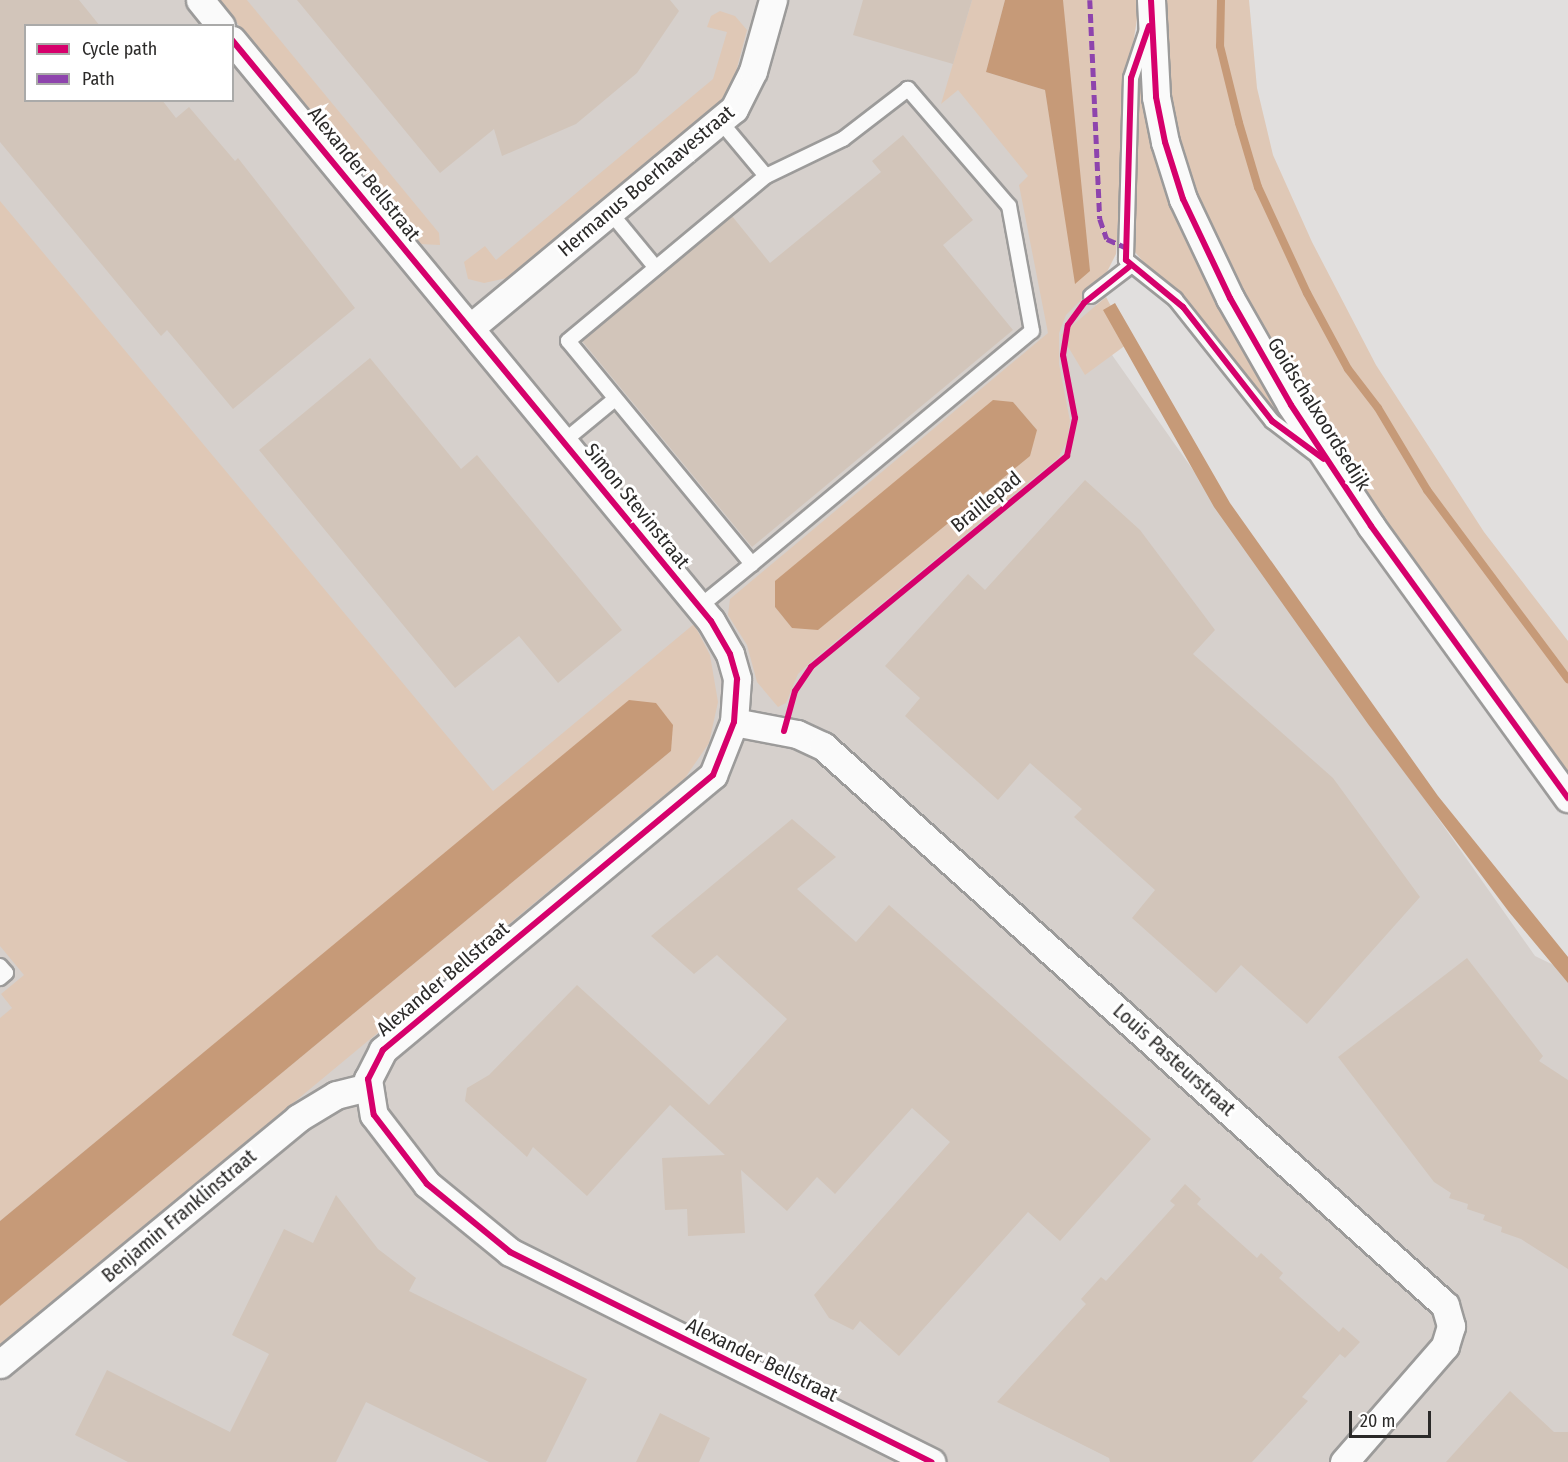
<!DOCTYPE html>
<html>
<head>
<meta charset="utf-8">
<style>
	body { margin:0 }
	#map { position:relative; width:1568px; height:1462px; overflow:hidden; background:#e1dfde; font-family:"Fira Sans Condensed",sans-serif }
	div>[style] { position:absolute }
	.built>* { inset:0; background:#d6d0cc }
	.green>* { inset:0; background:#dfc8b6 }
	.water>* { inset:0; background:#c69a78 }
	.stream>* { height:8px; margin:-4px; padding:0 4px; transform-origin:4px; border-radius:4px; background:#c69a78 }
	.building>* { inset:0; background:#d2c5ba }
	.roads { filter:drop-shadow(2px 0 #9c9b9a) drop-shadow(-2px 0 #9c9b9a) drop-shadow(0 2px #9c9b9a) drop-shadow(0 -2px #9c9b9a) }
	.lane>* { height:14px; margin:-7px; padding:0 7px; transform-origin:7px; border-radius:7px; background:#fafafa }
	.street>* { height:27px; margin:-13.5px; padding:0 13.5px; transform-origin:13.5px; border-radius:13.5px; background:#fafafa }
	.quiet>* { height:4.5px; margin-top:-2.25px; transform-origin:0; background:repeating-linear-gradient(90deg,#8e44ad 0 9px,transparent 0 13.5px) }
	.cycleway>* { height:6px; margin:-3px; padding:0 3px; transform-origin:3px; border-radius:3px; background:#d6006c }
	span { translate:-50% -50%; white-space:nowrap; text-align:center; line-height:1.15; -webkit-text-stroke:6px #fff; paint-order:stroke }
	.street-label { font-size:20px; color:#2b2a29 }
	.legend { position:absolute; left:24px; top:24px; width:210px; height:78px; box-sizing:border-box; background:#fff; border:2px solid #aaaaa9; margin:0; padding:8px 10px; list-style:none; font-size:18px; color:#2b2a29 }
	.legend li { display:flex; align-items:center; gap:12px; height:30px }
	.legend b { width:30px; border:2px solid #aaaaa9 }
	.scale { position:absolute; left:1349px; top:1411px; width:82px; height:27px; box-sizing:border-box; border:3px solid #2b2a29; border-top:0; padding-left:8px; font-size:18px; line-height:21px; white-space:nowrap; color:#2b2a29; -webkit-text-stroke:4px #fff; paint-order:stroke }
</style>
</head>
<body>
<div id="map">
	<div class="built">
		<div style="clip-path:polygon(evenodd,0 0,1082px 0,1098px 335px,1535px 956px,1568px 972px,1568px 1462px,0 1462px,0 0,26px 26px,232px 26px,232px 100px,26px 100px,26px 26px)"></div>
	</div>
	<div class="green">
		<div style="clip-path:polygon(218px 0,247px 0,439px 233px,440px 245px,420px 244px)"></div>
		<div style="clip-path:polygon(evenodd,972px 0,1005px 0,986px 72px,1045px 90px,1076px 284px,1063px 0,1140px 0,1126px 89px,1116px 254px,1105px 276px,1066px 315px,1059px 333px,1059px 364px,1070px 421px,1067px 442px,1058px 458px,815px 658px,798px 674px,786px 703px,778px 707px,757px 682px,747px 645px,728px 615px,730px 599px,1048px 333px,1019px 185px,1028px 176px,958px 90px,941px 104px,972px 0,1013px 402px,1037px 430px,792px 628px,775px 607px,1013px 402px)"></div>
		<div style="clip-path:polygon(1163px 0,1249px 0,1257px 88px,1273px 155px,1312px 242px,1376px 365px,1484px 532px,1568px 641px,1568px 780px,1386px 531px,1266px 341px,1193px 194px,1170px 115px)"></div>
		<div style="clip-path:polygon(720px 11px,735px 16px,747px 30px,734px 79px,720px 102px,507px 278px,484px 283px,468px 279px,464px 262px,485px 246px,496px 260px,713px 79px,727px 32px,707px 27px,711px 16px)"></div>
		<div style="clip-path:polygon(1142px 65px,1143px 82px,1297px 433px,1281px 422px,1134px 251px,1135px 88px)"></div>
		<div style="clip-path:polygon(0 201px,493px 791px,694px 624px,710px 655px,718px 702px,709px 743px,685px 778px,0 1346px,0 1306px,671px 751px,629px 701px,0 1221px,0 1018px,12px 1008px,1px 994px,24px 975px,0 946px)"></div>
		<div style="clip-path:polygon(1106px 297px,1130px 342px,1085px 375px,1061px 335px)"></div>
	</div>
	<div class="water">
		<div style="clip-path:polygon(1005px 0,1063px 0,1090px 271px,1075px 284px,1045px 90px,986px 72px)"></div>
		<div style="clip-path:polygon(1115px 303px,1230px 503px,1438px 796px,1568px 957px,1568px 983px,1509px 912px,1368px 724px,1214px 507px,1103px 310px)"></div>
		<div style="clip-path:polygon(993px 400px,1013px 402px,1037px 430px,1030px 456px,818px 630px,792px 628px,775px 607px,775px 581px)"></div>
		<div style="clip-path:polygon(629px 700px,656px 703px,673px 725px,671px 751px,0 1306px,0 1221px)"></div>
	</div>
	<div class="stream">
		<div style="left:1221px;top:0;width:46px;rotate:91.2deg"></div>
		<div style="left:1220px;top:46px;width:79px;rotate:76.1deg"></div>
		<div style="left:1239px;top:123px;width:67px;rotate:73.5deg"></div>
		<div style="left:1258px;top:187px;width:117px;rotate:65.2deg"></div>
		<div style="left:1307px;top:293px;width:86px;rotate:61.7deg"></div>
		<div style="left:1348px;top:369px;width:49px;rotate:52.4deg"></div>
		<div style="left:1378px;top:408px;width:96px;rotate:59.1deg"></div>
		<div style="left:1427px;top:490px;width:236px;rotate:53.3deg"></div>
	</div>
	<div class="building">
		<div style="clip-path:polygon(0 0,79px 0,100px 26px,26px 26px,26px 100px,162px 100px,176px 118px,189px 107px,235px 161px,238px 158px,355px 308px,233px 409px,167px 330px,161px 336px,0 142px)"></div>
		<div style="clip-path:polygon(297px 0,670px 0,679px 11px,637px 73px,576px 124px,502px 156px,494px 129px,440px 173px)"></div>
		<div style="clip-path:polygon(863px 0,972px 0,953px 64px,853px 35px)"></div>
		<div style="clip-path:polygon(903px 135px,973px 220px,943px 245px,1013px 330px,752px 547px,582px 341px,732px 216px,770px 263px,881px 172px,872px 161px)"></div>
		<div style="clip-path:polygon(370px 358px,461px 469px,477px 455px,622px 630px,558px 683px,519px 636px,455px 688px,259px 450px)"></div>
		<div style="clip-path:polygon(1085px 480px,1140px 530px,1215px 630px,1193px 654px,1333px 778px,1420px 897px,1307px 1024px,1241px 965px,1216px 993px,1132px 918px,1155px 890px,1074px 817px,1082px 809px,1030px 763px,998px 800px,905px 716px,920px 698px,885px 666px,968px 574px,985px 590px)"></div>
		<div style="clip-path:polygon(792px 819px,836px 857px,797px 889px,856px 942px,889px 905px,1151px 1139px,1060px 1241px,1028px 1212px,899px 1356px,860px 1321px,853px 1330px,829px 1318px,814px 1295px,950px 1142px,912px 1108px,835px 1194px,817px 1177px,787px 1211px,741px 1170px,745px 1233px,688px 1236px,687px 1209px,665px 1210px,662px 1158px,725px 1155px,670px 1105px,587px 1196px,533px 1147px,527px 1157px,465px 1101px,467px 1088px,489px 1075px,577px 985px,709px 1105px,787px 1019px,717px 955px,694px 974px,651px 936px)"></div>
		<div style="clip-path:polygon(1467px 958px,1543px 1056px,1539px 1061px,1568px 1080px,1568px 1269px,1521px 1239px,1501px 1232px,1502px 1227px,1483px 1220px,1485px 1215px,1467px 1209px,1468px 1204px,1449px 1198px,1451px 1193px,1434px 1182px,1338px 1057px)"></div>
		<div style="clip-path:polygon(1185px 1184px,1201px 1199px,1197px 1204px,1257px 1258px,1261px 1253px,1283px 1273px,1279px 1278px,1339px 1332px,1343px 1327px,1360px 1342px,1345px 1358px,1340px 1354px,1302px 1397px,1308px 1401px,1252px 1462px,1110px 1462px,1109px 1458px,997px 1402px,1086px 1304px,1081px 1299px,1101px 1277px,1106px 1281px,1175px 1205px,1170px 1201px)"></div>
		<div style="clip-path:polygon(336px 1195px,378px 1249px,416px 1278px,409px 1291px,587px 1379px,546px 1462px,489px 1462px,366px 1402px,336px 1462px,128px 1462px,75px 1435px,107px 1370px,230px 1432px,269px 1354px,232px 1335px,284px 1229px,313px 1243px)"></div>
		<div style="clip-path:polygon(1510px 1391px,1554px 1432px,1568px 1432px,1568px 1462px,1446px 1462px)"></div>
		<div style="clip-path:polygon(660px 1413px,710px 1438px,699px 1462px,636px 1462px)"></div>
	</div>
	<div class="roads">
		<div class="lane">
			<div style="left:1147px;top:30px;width:51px;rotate:108.4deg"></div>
			<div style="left:1131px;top:78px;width:182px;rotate:91.6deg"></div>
			<div style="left:1126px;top:260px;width:63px;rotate:38.5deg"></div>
			<div style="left:1175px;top:299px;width:156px;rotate:51.5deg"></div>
			<div style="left:1272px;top:421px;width:53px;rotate:37.3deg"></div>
			<div style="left:610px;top:212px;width:72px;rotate:50.6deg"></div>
			<div style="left:1091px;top:296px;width:48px;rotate:-37.3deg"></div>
			<div style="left:563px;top:442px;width:67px;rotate:-39.6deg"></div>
			<div style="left:752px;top:564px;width:364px;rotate:-39.8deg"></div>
			<div style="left:1032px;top:331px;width:127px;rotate:-100.4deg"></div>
			<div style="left:1009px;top:206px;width:155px;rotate:-130.8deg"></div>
			<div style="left:908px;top:89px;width:82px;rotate:142.4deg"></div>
			<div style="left:843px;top:139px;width:85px;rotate:154.3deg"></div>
			<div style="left:699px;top:607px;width:68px;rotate:-39.1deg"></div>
			<div style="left:752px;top:564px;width:289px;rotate:-129.5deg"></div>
			<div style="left:568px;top:341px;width:258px;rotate:-39.8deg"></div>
			<div style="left:766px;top:176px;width:72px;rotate:-129.9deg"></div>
			<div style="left:0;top:966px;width:9px;rotate:49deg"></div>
			<div style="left:6px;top:973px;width:8px;rotate:140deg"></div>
		</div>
		<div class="street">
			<div style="left:200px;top:0;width:33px;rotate:51deg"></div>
			<div style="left:1151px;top:0;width:97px;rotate:87deg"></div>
			<div style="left:1156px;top:97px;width:46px;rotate:78.7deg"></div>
			<div style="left:1165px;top:142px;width:60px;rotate:72.5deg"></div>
			<div style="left:1183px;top:199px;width:110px;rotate:64.6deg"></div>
			<div style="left:1230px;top:298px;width:123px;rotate:60.3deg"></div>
			<div style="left:1291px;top:405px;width:145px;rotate:56.5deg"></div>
			<div style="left:1371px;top:526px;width:336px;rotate:54.1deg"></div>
			<div style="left:232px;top:40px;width:753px;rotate:50.5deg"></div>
			<div style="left:711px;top:621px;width:38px;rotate:60deg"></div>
			<div style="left:730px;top:654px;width:26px;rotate:74deg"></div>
			<div style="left:737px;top:679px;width:43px;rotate:94deg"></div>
			<div style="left:734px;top:722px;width:57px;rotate:111.6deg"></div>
			<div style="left:713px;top:775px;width:430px;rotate:140.2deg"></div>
			<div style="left:383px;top:1050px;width:33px;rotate:117deg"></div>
			<div style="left:368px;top:1079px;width:36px;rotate:81deg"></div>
			<div style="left:374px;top:1115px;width:87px;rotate:52.5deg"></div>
			<div style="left:427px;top:1184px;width:107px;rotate:39.3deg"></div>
			<div style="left:510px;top:1252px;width:471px;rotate:26.5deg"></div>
			<div style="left:470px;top:328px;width:343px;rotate:-39.7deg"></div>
			<div style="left:734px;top:109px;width:42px;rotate:-63.4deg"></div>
			<div style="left:753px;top:71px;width:74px;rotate:-74.3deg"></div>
			<div style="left:734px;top:722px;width:64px;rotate:10.8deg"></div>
			<div style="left:797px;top:734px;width:29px;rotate:25deg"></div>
			<div style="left:823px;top:746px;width:836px;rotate:41.95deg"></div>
			<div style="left:1445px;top:1305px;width:22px;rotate:74deg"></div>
			<div style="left:1451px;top:1326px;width:21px;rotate:107deg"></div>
			<div style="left:1445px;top:1346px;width:154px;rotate:131deg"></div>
			<div style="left:0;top:1364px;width:386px;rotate:-39.5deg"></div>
			<div style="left:298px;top:1118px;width:44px;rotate:-31.2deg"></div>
			<div style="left:336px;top:1095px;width:32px;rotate:-14deg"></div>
		</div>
	</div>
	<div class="quiet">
		<div style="left:1090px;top:0;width:219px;rotate:87.4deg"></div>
		<div style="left:1100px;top:219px;width:21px;rotate:71deg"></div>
		<div style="left:1107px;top:239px;width:20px;rotate:24deg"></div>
	</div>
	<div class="cycleway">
		<div style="left:1151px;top:0;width:97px;rotate:87deg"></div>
		<div style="left:1156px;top:97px;width:46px;rotate:78.7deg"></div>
		<div style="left:1165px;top:142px;width:60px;rotate:72.5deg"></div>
		<div style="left:1183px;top:199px;width:110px;rotate:64.6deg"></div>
		<div style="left:1230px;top:298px;width:123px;rotate:60.3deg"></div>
		<div style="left:1291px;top:405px;width:145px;rotate:56.5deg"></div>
		<div style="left:1371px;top:526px;width:336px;rotate:54.1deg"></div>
		<div style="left:1149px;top:26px;width:55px;rotate:109.1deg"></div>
		<div style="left:1131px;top:78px;width:182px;rotate:91.6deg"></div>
		<div style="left:1126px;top:260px;width:74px;rotate:39.5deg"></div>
		<div style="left:1183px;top:307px;width:145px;rotate:52deg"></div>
		<div style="left:1272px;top:421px;width:64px;rotate:36.2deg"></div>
		<div style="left:232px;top:40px;width:753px;rotate:50.5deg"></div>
		<div style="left:711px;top:621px;width:38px;rotate:60deg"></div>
		<div style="left:730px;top:654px;width:26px;rotate:74deg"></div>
		<div style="left:737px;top:679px;width:43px;rotate:94deg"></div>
		<div style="left:734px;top:722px;width:57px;rotate:111.6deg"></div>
		<div style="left:713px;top:775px;width:430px;rotate:140.2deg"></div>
		<div style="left:383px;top:1050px;width:33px;rotate:117deg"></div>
		<div style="left:368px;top:1079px;width:36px;rotate:81deg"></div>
		<div style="left:374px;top:1115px;width:87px;rotate:52.5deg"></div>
		<div style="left:427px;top:1184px;width:107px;rotate:39.3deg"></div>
		<div style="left:510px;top:1252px;width:471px;rotate:26.5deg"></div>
		<div style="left:784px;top:731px;width:41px;rotate:-74.6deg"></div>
		<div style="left:795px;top:691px;width:29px;rotate:-56deg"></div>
		<div style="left:811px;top:667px;width:332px;rotate:-39.5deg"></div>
		<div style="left:1067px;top:456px;width:39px;rotate:-78deg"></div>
		<div style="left:1075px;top:418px;width:64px;rotate:-100.8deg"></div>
		<div style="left:1063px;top:355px;width:30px;rotate:-81deg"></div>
		<div style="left:1068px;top:325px;width:27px;rotate:-54deg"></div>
		<div style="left:1084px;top:303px;width:58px;rotate:-38.7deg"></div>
	</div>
	<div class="street-label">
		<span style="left:364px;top:174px;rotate:51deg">Alexander Bellstraat</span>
		<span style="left:646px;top:181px;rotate:-40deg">Hermanus Boerhaavestraat</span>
		<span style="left:1319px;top:414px;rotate:58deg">Goidschalxoordsedijk</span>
		<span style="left:986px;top:502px;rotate:-39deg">Braillepad</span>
		<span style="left:637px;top:506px;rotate:51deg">Simon Stevinstraat</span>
		<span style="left:443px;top:979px;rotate:-40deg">Alexander Bellstraat</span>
		<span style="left:1174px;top:1060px;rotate:42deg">Louis Pasteurstraat</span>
		<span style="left:179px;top:1216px;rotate:-40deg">Benjamin Franklinstraat</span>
		<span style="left:762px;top:1360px;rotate:26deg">Alexander Bellstraat</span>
	</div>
	<ul class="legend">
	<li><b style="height:8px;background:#d6006c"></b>Cycle path</li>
	<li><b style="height:8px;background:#8e44ad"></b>Path</li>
	</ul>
	<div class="scale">20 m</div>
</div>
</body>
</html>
